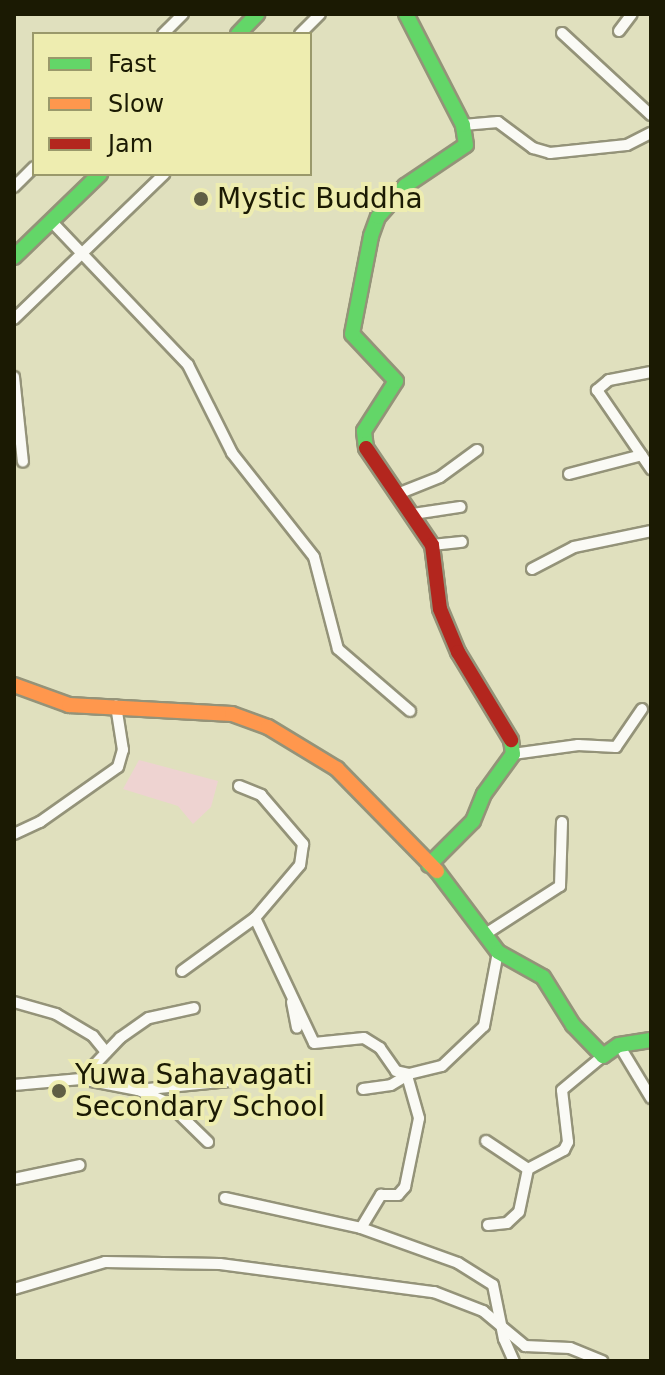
<!DOCTYPE html>
<html>
<head>
<meta charset="utf-8">
<style>
	body { margin:0 }
	#map { position:relative; width:665px; height:1375px; overflow:hidden; background:#e0e0be; font-family:"DejaVu Sans",sans-serif }
	div>[style] { position:absolute }
	.green>* { inset:0; background:#eed3d1 }
	.roads { filter:drop-shadow(2px 0 #949379) drop-shadow(-2px 0 #949379) drop-shadow(0 2px #949379) drop-shadow(0 -2px #949379) }
	.street>* { height:10px; margin:-5px; padding:0 5px; transform-origin:5px; border-radius:5px; background:#fafaf5 }
	.fast>* { height:14px; margin:-7px; padding:0 7px; transform-origin:7px; border-radius:7px; background:#63d668 }
	.slow>* { height:14px; margin:-7px; padding:0 7px; transform-origin:7px; border-radius:7px; background:#ff974d }
	.jam>* { height:14px; margin:-7px; padding:0 7px; transform-origin:7px; border-radius:7px; background:#b3261e }
	.dots>* { width:22px; height:22px; translate:-50% -50%; box-sizing:border-box; border:4px solid #eeedb0; border-radius:50% }
	span { translate:-50% -50%; white-space:nowrap; text-align:center; line-height:1.15; -webkit-text-stroke:8px #eeedb0; paint-order:stroke }
	.poi-label { font-size:28px; color:#1b1a03 }
	.left { translate:0 -50%; text-align:left }
	.frame { position:absolute; inset:0; border:16px solid #1b1a03; pointer-events:none }
	.legend { position:absolute; left:32px; top:32px; width:280px; height:144px; box-sizing:border-box; background:#eeedb0; border:2px solid #9a996b; margin:0; padding:10px 14px; list-style:none; font-size:24px; color:#1b1a03 }
	.legend li { display:flex; align-items:center; gap:16px; height:40px }
	.legend b { width:40px; border:2px solid #9a996b }
</style>
</head>
<body>
<div id="map">
	<div class="green">
		<div style="clip-path:polygon(139px 760px,218px 781px,211px 807px,193px 824px,178px 806px,123px 789px)"></div>
	</div>
	<div class="roads">
		<div class="street">
			<div style="left:619px;top:31px;width:21px;rotate:-53deg"></div>
			<div style="left:562px;top:33px;width:121px;rotate:42.7deg"></div>
			<div style="left:163px;top:34px;width:28px;rotate:-45deg"></div>
			<div style="left:300px;top:34px;width:28px;rotate:-45deg"></div>
			<div style="left:463px;top:125px;width:35px;rotate:-5deg"></div>
			<div style="left:498px;top:122px;width:44px;rotate:36.6deg"></div>
			<div style="left:533px;top:148px;width:18px;rotate:16deg"></div>
			<div style="left:550px;top:153px;width:77px;rotate:-5.9deg"></div>
			<div style="left:627px;top:145px;width:27px;rotate:-27deg"></div>
			<div style="left:14px;top:187px;width:28px;rotate:-45deg"></div>
			<div style="left:51px;top:221px;width:199px;rotate:46.4deg"></div>
			<div style="left:188px;top:365px;width:98px;rotate:63.4deg"></div>
			<div style="left:232px;top:453px;width:132px;rotate:51.7deg"></div>
			<div style="left:314px;top:557px;width:95px;rotate:75.4deg"></div>
			<div style="left:338px;top:649px;width:95px;rotate:40.7deg"></div>
			<div style="left:14px;top:319px;width:209px;rotate:-44deg"></div>
			<div style="left:651px;top:372px;width:43px;rotate:169.2deg"></div>
			<div style="left:609px;top:380px;width:16px;rotate:140deg"></div>
			<div style="left:597px;top:390px;width:96px;rotate:55.6deg"></div>
			<div style="left:14px;top:377px;width:85px;rotate:84deg"></div>
			<div style="left:569px;top:474px;width:75px;rotate:-14.6deg"></div>
			<div style="left:400px;top:493px;width:43px;rotate:-21.8deg"></div>
			<div style="left:440px;top:477px;width:46px;rotate:-36.1deg"></div>
			<div style="left:413px;top:514px;width:48px;rotate:-8.5deg"></div>
			<div style="left:432px;top:545px;width:30px;rotate:-6deg"></div>
			<div style="left:532px;top:569px;width:47px;rotate:-27.6deg"></div>
			<div style="left:574px;top:547px;width:79px;rotate:-11.7deg"></div>
			<div style="left:513px;top:754px;width:66px;rotate:-7.9deg"></div>
			<div style="left:578px;top:745px;width:38px;rotate:3deg"></div>
			<div style="left:616px;top:747px;width:46px;rotate:-55.6deg"></div>
			<div style="left:239px;top:786px;width:24px;rotate:22deg"></div>
			<div style="left:261px;top:795px;width:65px;rotate:49.4deg"></div>
			<div style="left:303px;top:844px;width:21px;rotate:98deg"></div>
			<div style="left:300px;top:865px;width:70px;rotate:130.3deg"></div>
			<div style="left:255px;top:918px;width:138px;rotate:64.7deg"></div>
			<div style="left:314px;top:1043px;width:50px;rotate:-5.7deg"></div>
			<div style="left:364px;top:1038px;width:19px;rotate:32deg"></div>
			<div style="left:380px;top:1048px;width:28px;rotate:55deg"></div>
			<div style="left:396px;top:1071px;width:13px;rotate:13deg"></div>
			<div style="left:409px;top:1074px;width:34px;rotate:-14deg"></div>
			<div style="left:442px;top:1066px;width:58px;rotate:-43.6deg"></div>
			<div style="left:484px;top:1026px;width:75px;rotate:-79.3deg"></div>
			<div style="left:14px;top:834px;width:29px;rotate:-25deg"></div>
			<div style="left:40px;top:822px;width:95px;rotate:-35.2deg"></div>
			<div style="left:118px;top:767px;width:18px;rotate:-74deg"></div>
			<div style="left:123px;top:750px;width:45px;rotate:-99deg"></div>
			<div style="left:487px;top:933px;width:87px;rotate:-32.8deg"></div>
			<div style="left:560px;top:886px;width:64px;rotate:-88.2deg"></div>
			<div style="left:182px;top:971px;width:90px;rotate:-36deg"></div>
			<div style="left:14px;top:1002px;width:44px;rotate:15.9deg"></div>
			<div style="left:56px;top:1014px;width:43px;rotate:30.7deg"></div>
			<div style="left:93px;top:1036px;width:21px;rotate:51deg"></div>
			<div style="left:292px;top:1002px;width:26px;rotate:79deg"></div>
			<div style="left:619px;top:1045px;width:62px;rotate:58.9deg"></div>
			<div style="left:81px;top:1079px;width:57px;rotate:-46.4deg"></div>
			<div style="left:120px;top:1038px;width:35px;rotate:-35deg"></div>
			<div style="left:149px;top:1018px;width:46px;rotate:-12.5deg"></div>
			<div style="left:14px;top:1085px;width:67px;rotate:-5.1deg"></div>
			<div style="left:81px;top:1079px;width:58px;rotate:10.9deg"></div>
			<div style="left:138px;top:1090px;width:33px;rotate:23deg"></div>
			<div style="left:168px;top:1103px;width:56px;rotate:44.3deg"></div>
			<div style="left:363px;top:1089px;width:28px;rotate:-8deg"></div>
			<div style="left:391px;top:1085px;width:21px;rotate:-31deg"></div>
			<div style="left:138px;top:1090px;width:92px;rotate:-5.6deg"></div>
			<div style="left:486px;top:1141px;width:50px;rotate:33.7deg"></div>
			<div style="left:14px;top:1179px;width:67px;rotate:-12deg"></div>
			<div style="left:225px;top:1198px;width:139px;rotate:12.4deg"></div>
			<div style="left:361px;top:1228px;width:103px;rotate:19.8deg"></div>
			<div style="left:458px;top:1263px;width:41px;rotate:32.2deg"></div>
			<div style="left:493px;top:1285px;width:55px;rotate:78.5deg"></div>
			<div style="left:504px;top:1339px;width:24px;rotate:66deg"></div>
			<div style="left:488px;top:1225px;width:19px;rotate:-6deg"></div>
			<div style="left:507px;top:1223px;width:16px;rotate:-43deg"></div>
			<div style="left:519px;top:1212px;width:44px;rotate:-78.2deg"></div>
			<div style="left:528px;top:1169px;width:41px;rotate:-27.8deg"></div>
			<div style="left:564px;top:1150px;width:9px;rotate:-63deg"></div>
			<div style="left:568px;top:1142px;width:52px;rotate:-96.6deg"></div>
			<div style="left:562px;top:1090px;width:53px;rotate:-39.7deg"></div>
			<div style="left:361px;top:1228px;width:39px;rotate:-59deg"></div>
			<div style="left:381px;top:1195px;width:17px"></div>
			<div style="left:398px;top:1195px;width:11px;rotate:-49deg"></div>
			<div style="left:405px;top:1187px;width:70px;rotate:-78.5deg"></div>
			<div style="left:419px;top:1118px;width:41px;rotate:-105.8deg"></div>
			<div style="left:14px;top:1289px;width:95px;rotate:-16.5deg"></div>
			<div style="left:105px;top:1262px;width:115px;rotate:1deg"></div>
			<div style="left:220px;top:1264px;width:216px;rotate:7.5deg"></div>
			<div style="left:434px;top:1292px;width:53px;rotate:21.2deg"></div>
			<div style="left:483px;top:1311px;width:55px;rotate:39.8deg"></div>
			<div style="left:525px;top:1346px;width:45px;rotate:2.5deg"></div>
			<div style="left:570px;top:1348px;width:35px;rotate:22deg"></div>
		</div>
		<div class="fast">
			<div style="left:238px;top:34px;width:28px;rotate:-46deg"></div>
			<div style="left:14px;top:257px;width:120px;rotate:-44deg"></div>
			<div style="left:366px;top:448px;width:17px;rotate:-97deg"></div>
			<div style="left:364px;top:431px;width:59px;rotate:-57.4deg"></div>
			<div style="left:396px;top:381px;width:64px;rotate:-133.1deg"></div>
			<div style="left:352px;top:334px;width:100px;rotate:-79deg"></div>
			<div style="left:371px;top:236px;width:20px;rotate:-70deg"></div>
			<div style="left:378px;top:217px;width:41px;rotate:-48.9deg"></div>
			<div style="left:405px;top:186px;width:73px;rotate:-33.9deg"></div>
			<div style="left:466px;top:145px;width:20px;rotate:-99deg"></div>
			<div style="left:463px;top:125px;width:125px;rotate:-117.2deg"></div>
			<div style="left:429px;top:865px;width:62px;rotate:-45deg"></div>
			<div style="left:473px;top:821px;width:29px;rotate:-68deg"></div>
			<div style="left:484px;top:794px;width:49px;rotate:-54.1deg"></div>
			<div style="left:513px;top:754px;width:14px;rotate:-98deg"></div>
			<div style="left:437px;top:871px;width:101px;rotate:53deg"></div>
			<div style="left:498px;top:952px;width:51px;rotate:29.1deg"></div>
			<div style="left:543px;top:977px;width:57px;rotate:58deg"></div>
			<div style="left:573px;top:1025px;width:43px;rotate:45.9deg"></div>
			<div style="left:603px;top:1056px;width:19px;rotate:-35deg"></div>
			<div style="left:619px;top:1045px;width:32px;rotate:-9deg"></div>
		</div>
		<div class="slow">
			<div style="left:14px;top:685px;width:59px;rotate:20deg"></div>
			<div style="left:69px;top:705px;width:163px;rotate:3.2deg"></div>
			<div style="left:232px;top:714px;width:38px;rotate:20deg"></div>
			<div style="left:268px;top:727px;width:81px;rotate:31.3deg"></div>
			<div style="left:337px;top:769px;width:143px;rotate:45.6deg"></div>
		</div>
		<div class="jam">
			<div style="left:366px;top:448px;width:117px;rotate:55.8deg"></div>
			<div style="left:432px;top:545px;width:64px;rotate:82.9deg"></div>
			<div style="left:440px;top:609px;width:47px;rotate:67.3deg"></div>
			<div style="left:458px;top:652px;width:103px;rotate:58.9deg"></div>
		</div>
	</div>
	<div class="dots">
		<div style="left:201px;top:199px;background:#605f44"></div>
		<div style="left:59px;top:1091px;background:#605f44"></div>
	</div>
	<div class="poi-label">
		<span class="left" style="left:217px;top:199px">Mystic Buddha</span>
		<span class="left" style="left:75px;top:1091px">Yuwa Sahavagati<br>Secondary School</span>
	</div>
	<div class="frame"></div>
	<ul class="legend">
	<li><b style="height:10px;background:#63d668"></b>Fast</li>
	<li><b style="height:10px;background:#ff974d"></b>Slow</li>
	<li><b style="height:10px;background:#b3261e"></b>Jam</li>
	</ul>
</div>
</body>
</html>
